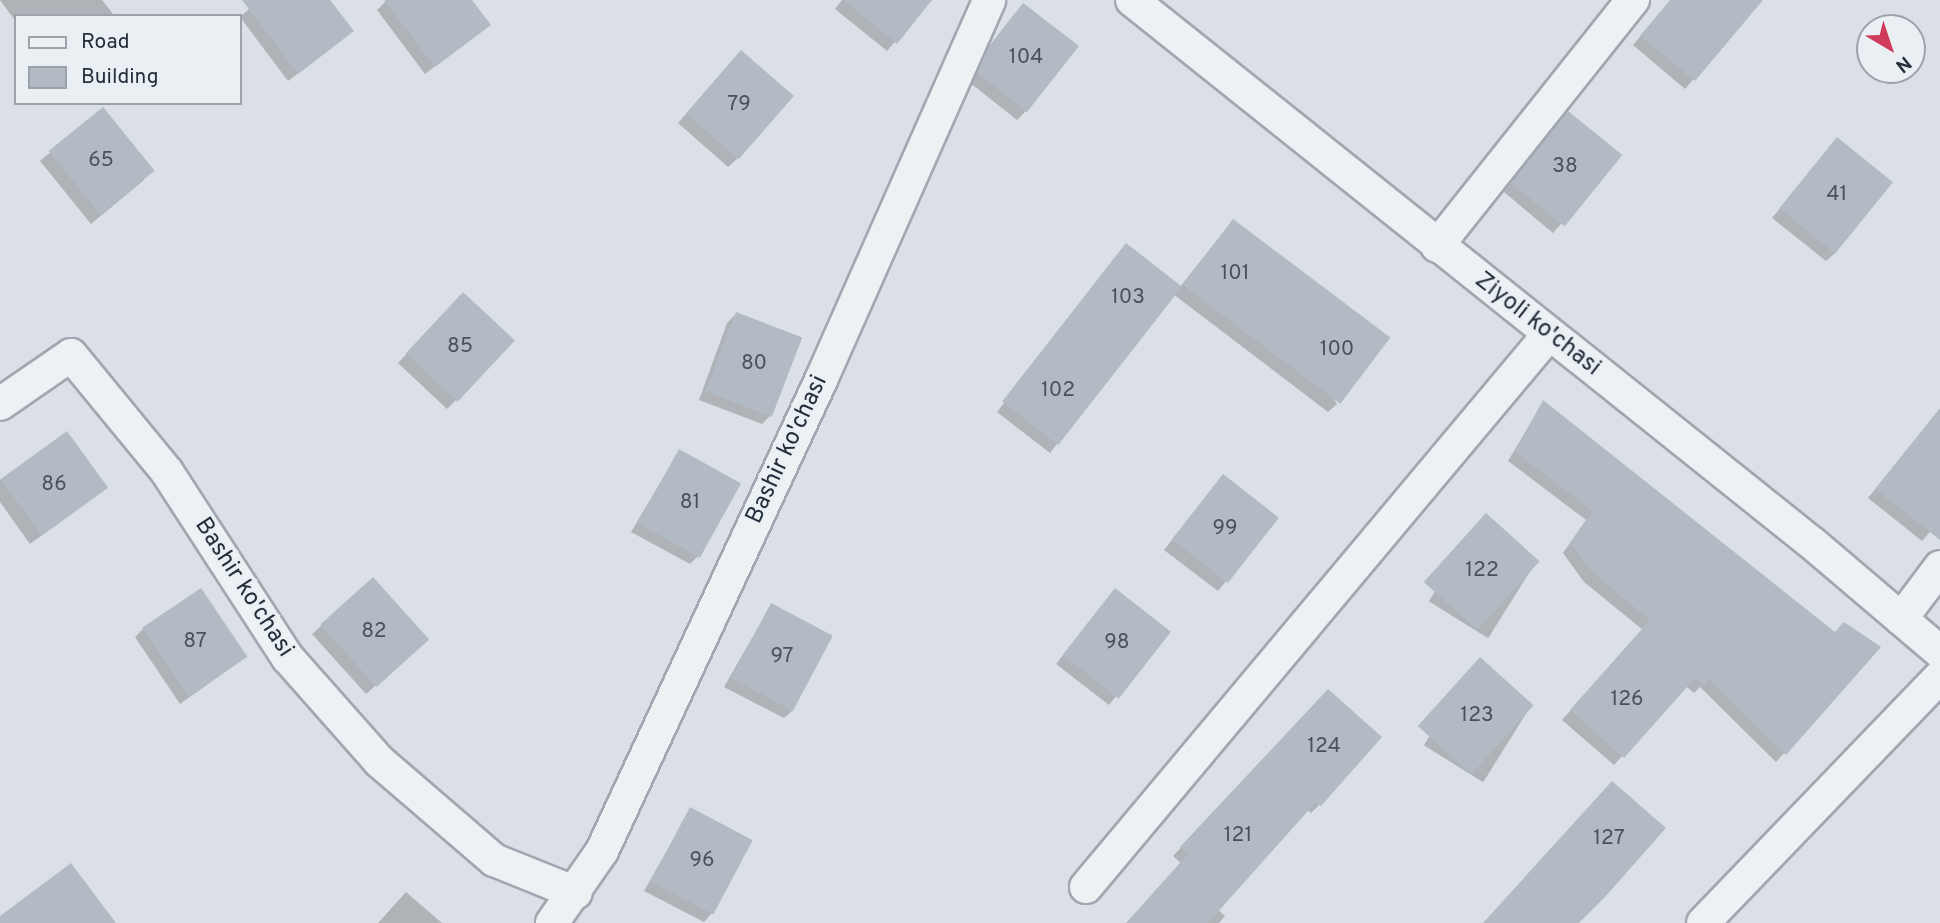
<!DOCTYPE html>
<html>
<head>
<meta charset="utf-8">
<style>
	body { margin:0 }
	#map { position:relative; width:1940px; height:923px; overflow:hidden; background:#dbe0e6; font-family:Overpass,sans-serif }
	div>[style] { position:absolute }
	.shadow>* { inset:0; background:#0003; transform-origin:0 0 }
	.building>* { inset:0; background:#b2bac3; transform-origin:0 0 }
	.roads { filter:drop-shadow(2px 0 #a1a7b0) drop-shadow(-2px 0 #a1a7b0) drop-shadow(0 2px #a1a7b0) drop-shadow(0 -2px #a1a7b0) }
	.minor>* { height:32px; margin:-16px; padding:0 16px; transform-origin:16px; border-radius:16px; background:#eef1f4 }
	span { translate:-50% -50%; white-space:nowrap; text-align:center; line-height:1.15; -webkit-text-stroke:6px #eaeff4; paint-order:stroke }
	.number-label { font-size:21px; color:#48525e }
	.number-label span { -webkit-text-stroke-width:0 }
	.street-label { font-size:24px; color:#252f3c }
	.legend { position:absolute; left:14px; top:14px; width:228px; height:91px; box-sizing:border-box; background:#eaeff4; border:2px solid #9ba2aa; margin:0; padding:9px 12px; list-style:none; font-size:21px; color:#252f3c }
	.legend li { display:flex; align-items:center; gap:14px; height:35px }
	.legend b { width:35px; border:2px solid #9ba2aa }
	.north { position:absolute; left:1856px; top:14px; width:70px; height:70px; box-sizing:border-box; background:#eaeff4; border:2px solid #9ba2aa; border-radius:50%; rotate:141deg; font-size:19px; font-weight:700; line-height:28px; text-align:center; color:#252f3c }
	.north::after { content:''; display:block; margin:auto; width:24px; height:32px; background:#d03b5c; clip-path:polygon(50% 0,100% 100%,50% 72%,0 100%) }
</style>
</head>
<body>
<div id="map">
	<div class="shadow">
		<div style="clip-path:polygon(0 0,102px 0,113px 14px,16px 16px,16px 22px)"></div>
		<div style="clip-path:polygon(259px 0,328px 0,343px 39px,288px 81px,240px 17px)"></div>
		<div style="clip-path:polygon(387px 0,470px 0,489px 25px,425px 74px,377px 10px)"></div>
		<div style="clip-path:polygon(842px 0,930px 0,887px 51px,835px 9px)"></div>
		<div style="clip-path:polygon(1671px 0,1761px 0,1685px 89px,1633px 45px)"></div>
		<div style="clip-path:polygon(1015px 13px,1026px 111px,1017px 120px,969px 82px,979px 60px)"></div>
		<div style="clip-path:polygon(733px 61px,737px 159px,728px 167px,678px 123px)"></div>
		<div style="clip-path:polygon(102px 109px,144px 180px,91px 224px,40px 161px)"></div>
		<div style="clip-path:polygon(1560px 122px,1561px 224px,1553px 233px,1504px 192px)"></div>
		<div style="clip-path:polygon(1829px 148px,1835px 253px,1826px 261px,1772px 218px)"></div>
		<div style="clip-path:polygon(1225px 230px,1337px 404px,1328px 412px,1173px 294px,1050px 453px,997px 412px,1118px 254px,1180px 287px)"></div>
		<div style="clip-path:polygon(454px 303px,456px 400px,447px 409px,398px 363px)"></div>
		<div style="clip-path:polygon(736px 314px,771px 415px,762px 424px,699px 400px,727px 323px)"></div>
		<div style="clip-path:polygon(1543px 402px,1835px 634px,1878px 648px,1776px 762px,1700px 687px,1694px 693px,1686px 686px,1614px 765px,1562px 720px,1643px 630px,1584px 582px,1563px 553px,1586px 520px,1508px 461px)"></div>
		<div style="clip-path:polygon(1940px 424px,1940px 520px,1922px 541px,1868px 498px,1925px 428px)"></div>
		<div style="clip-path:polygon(66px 433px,105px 488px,30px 544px,0 502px,0 480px)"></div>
		<div style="clip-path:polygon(679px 451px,698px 556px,690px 564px,631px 532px)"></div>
		<div style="clip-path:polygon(1215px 485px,1277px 518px,1218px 591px,1164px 550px)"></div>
		<div style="left:1477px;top:524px;width:70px;height:91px;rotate:32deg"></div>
		<div style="clip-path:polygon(372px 580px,418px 648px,366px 694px,312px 634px)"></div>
		<div style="clip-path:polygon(1107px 599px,1168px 632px,1109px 705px,1056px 664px)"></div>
		<div style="clip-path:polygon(771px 605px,793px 710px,784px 718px,724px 687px)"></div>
		<div style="clip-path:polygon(144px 628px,246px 657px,180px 704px,135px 637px)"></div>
		<div style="left:1472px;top:668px;width:70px;height:91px;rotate:32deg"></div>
		<div style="clip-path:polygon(1328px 692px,1320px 804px,1311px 813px,1307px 810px,1218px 910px,1225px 916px,1219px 923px,1127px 923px,1181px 863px,1173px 856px)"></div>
		<div style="clip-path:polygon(690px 810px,712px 913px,704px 922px,644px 891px)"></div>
		<div style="clip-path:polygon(406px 892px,442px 923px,378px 923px)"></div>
	</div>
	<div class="building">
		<div style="clip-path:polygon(242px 0,330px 0,354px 31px,298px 74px)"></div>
		<div style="clip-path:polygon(384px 0,472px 0,491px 25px,435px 67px)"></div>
		<div style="clip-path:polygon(843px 0,932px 0,897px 44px)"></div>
		<div style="clip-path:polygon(1670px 0,1763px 0,1695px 81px,1640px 36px)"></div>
		<div style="clip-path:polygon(1023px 3px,1079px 46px,1027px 112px,977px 73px,987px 49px)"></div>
		<div style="left:741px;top:50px;width:70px;height:84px;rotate:41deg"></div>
		<div style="left:103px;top:107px;width:82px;height:70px;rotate:51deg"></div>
		<div style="left:1568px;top:111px;width:70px;height:92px;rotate:39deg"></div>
		<div style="left:1837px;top:137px;width:72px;height:92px;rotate:39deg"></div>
		<div style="left:1233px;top:219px;width:197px;height:83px;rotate:37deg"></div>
		<div style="left:1126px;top:243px;width:71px;height:201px;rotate:38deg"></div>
		<div style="left:463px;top:292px;width:71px;height:84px;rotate:43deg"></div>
		<div style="left:736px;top:312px;width:71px;height:85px;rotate:21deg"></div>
		<div style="clip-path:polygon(1543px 400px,1835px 632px,1844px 622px,1881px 647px,1786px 755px,1709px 679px,1704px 685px,1695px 678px,1624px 758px,1570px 710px,1650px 620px,1593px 573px,1570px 543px,1593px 511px,1515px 452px)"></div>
		<div style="clip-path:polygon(1940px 408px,1940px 540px,1875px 489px)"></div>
		<div style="left:67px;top:431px;width:70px;height:82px;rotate:54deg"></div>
		<div style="left:679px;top:449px;width:71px;height:85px;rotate:29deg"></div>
		<div style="left:1223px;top:474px;width:71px;height:83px;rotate:38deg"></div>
		<div style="left:1486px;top:513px;width:72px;height:93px;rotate:42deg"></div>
		<div style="left:373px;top:577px;width:84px;height:71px;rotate:48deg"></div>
		<div style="left:201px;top:588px;width:83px;height:71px;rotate:56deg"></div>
		<div style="left:1115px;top:588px;width:71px;height:85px;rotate:38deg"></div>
		<div style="left:771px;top:603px;width:70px;height:85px;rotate:28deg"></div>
		<div style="left:1480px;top:657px;width:72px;height:93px;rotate:42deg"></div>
		<div style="clip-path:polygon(1328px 689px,1382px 737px,1321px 806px,1316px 802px,1208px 923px,1126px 923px,1188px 854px,1180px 847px)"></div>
		<div style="clip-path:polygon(1612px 781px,1666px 828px,1605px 897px,1579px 923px,1483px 923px)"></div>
		<div style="left:690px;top:807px;width:71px;height:84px;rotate:28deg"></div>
		<div style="clip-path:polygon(71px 863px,116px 923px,0 923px,0 916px)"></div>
	</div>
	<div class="roads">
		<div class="minor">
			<div style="left:1132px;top:0;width:870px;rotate:38.61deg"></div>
			<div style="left:1812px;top:543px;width:168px;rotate:40.4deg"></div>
			<div style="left:1437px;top:246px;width:315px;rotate:-51.5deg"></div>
			<div style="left:0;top:404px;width:86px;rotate:-34.6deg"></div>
			<div style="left:71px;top:355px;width:151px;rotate:50.6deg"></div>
			<div style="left:167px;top:472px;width:222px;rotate:57deg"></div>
			<div style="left:288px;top:658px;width:137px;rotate:48.5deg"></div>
			<div style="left:379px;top:761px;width:152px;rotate:40.7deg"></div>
			<div style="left:494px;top:860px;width:88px;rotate:21.9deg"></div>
			<div style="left:1901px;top:619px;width:65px;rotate:-53.1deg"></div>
			<div style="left:1086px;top:887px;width:721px;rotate:-50.06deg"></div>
			<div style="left:552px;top:923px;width:88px;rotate:-55.2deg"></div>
			<div style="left:602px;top:851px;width:519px;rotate:-65.06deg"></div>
			<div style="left:821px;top:380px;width:415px;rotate:-66.1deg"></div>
			<div style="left:1703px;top:923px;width:342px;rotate:-46.1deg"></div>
		</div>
	</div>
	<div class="number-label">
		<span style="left:1026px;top:58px">104</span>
		<span style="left:739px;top:105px">79</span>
		<span style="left:101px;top:161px">65</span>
		<span style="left:1565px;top:167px">38</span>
		<span style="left:1837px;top:195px">41</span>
		<span style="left:1235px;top:274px">101</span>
		<span style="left:1128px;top:298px">103</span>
		<span style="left:460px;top:347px">85</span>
		<span style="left:1337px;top:350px">100</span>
		<span style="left:754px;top:364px">80</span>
		<span style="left:1058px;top:391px">102</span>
		<span style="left:54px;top:485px">86</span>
		<span style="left:690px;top:503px">81</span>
		<span style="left:1225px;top:529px">99</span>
		<span style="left:1482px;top:571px">122</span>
		<span style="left:374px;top:632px">82</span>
		<span style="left:195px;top:642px">87</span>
		<span style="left:1117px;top:643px">98</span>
		<span style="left:782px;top:657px">97</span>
		<span style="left:1627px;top:700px">126</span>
		<span style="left:1477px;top:716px">123</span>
		<span style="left:1324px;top:747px">124</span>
		<span style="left:1238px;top:836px">121</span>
		<span style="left:1609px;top:839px">127</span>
		<span style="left:702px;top:861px">96</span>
	</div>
	<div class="street-label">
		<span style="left:1537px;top:325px;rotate:38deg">Ziyoli ko'chasi</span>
		<span style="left:788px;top:450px;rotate:-65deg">Bashir ko'chasi</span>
		<span style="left:243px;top:588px;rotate:57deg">Bashir ko'chasi</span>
	</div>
	<ul class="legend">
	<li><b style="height:9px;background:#eef1f4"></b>Road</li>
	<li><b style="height:19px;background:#b2bac3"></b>Building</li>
	</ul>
	<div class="north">N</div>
</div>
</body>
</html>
